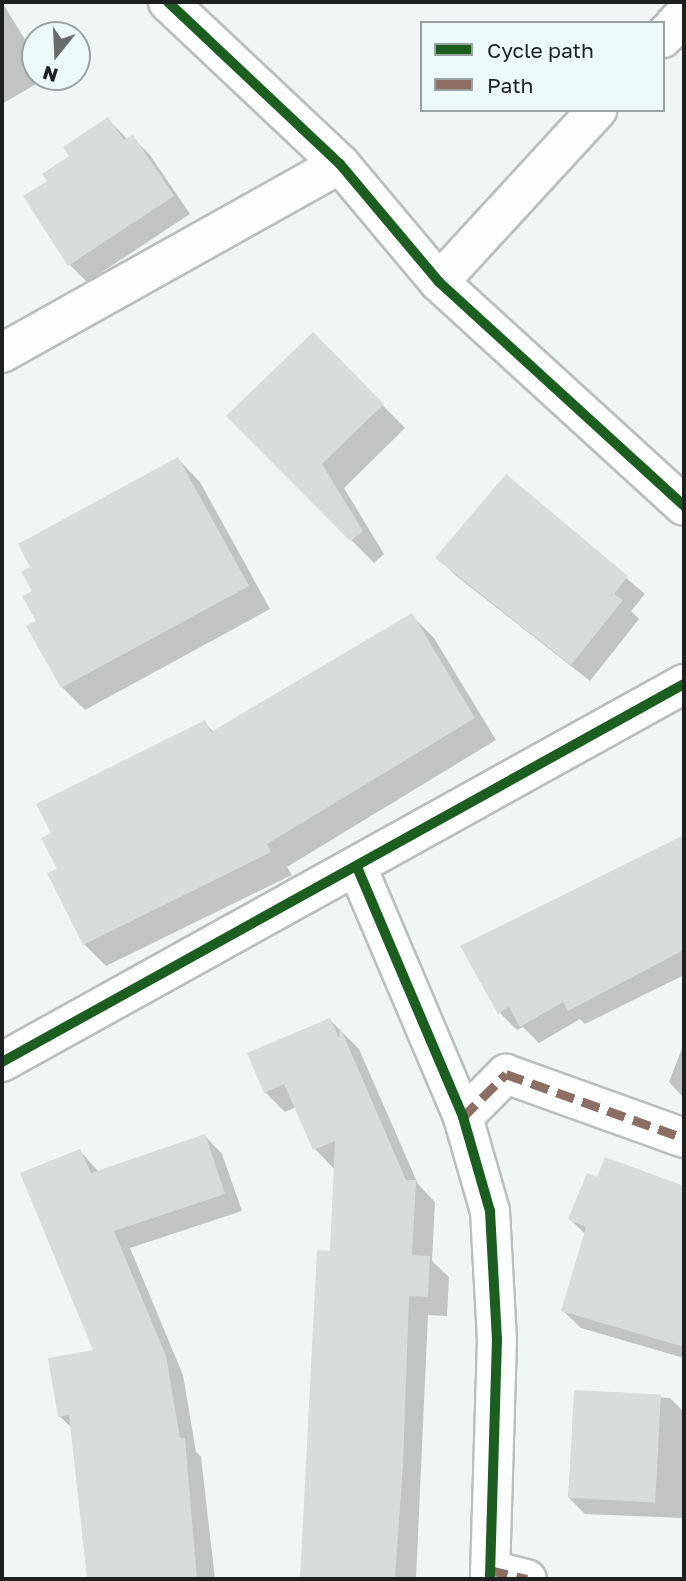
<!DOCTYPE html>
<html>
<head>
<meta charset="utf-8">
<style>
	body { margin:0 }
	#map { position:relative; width:686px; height:1581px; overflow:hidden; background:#f0f6f6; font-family:"Golos Text",sans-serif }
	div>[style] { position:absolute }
	.shadow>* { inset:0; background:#0003 }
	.building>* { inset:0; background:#d7dcdd; transform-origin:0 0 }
	.roads { filter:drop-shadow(2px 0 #b9bebe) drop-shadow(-2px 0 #b9bebe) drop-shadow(0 2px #b9bebe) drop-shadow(0 -2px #b9bebe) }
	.minor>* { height:38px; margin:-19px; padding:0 19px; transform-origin:19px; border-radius:19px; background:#fdfefe }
	.quiet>* { height:9px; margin-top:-4.5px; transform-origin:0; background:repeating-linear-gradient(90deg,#8d6e63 0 18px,transparent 0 27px) }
	.cycleway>* { height:10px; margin:-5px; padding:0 5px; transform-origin:5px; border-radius:5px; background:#1b5e20 }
	span { translate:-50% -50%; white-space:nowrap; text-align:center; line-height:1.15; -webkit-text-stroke:6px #ecf9fa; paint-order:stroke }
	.frame { position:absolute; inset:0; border:4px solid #1c2021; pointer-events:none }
	.legend { position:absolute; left:420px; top:21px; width:245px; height:91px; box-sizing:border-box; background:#ecf9fa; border:2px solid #99a2a3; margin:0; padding:9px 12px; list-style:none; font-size:21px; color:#1c2021 }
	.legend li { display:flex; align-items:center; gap:14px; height:35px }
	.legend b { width:35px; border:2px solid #99a2a3 }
	.north { position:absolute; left:21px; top:21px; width:70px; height:70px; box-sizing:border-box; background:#ecf9fa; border:2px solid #99a2a3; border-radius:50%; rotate:198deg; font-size:19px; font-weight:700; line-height:28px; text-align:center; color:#1c2021 }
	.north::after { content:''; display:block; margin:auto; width:24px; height:32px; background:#666b6c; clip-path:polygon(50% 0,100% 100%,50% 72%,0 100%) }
</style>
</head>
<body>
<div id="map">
	<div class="shadow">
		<div style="clip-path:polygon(2px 2px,35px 56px,35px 77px,48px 77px,2px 104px)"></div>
		<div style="clip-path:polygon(108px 119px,128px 140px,132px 137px,150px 155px,190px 214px,87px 282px,70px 265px,49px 181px)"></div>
		<div style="clip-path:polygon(313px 334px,405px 428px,344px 488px,384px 554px,374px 563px,229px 416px)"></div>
		<div style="clip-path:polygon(178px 459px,200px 482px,270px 609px,85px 710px,62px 687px,38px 622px,33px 567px)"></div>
		<div style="clip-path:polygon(506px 476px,645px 594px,631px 611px,639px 619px,590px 681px,455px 575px,438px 558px)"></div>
		<div style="clip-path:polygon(412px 616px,434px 638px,496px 740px,287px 867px,292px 875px,106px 966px,84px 944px,59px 870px,53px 833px,205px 723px,214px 732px)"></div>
		<div style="clip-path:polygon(684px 837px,684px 975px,585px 1024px,580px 1019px,539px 1043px,523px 1027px,517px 1030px,500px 1013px,462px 946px)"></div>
		<div style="clip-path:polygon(330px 1020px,359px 1049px,418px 1184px,435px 1202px,432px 1261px,449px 1277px,447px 1316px,428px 1315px,416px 1579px,301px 1579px,319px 1252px,332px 1253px,335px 1170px,315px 1149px,296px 1107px,285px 1112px,265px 1092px)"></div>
		<div style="clip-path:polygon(684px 1043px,684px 1098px,669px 1082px)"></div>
		<div style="clip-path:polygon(205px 1136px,222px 1154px,242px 1211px,130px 1248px,183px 1375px,196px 1452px,201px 1457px,215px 1579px,88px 1579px,73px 1429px,59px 1416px,95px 1352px,80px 1151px,99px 1172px)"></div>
		<div style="clip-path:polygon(606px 1160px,684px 1187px,684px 1358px,581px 1328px,563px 1311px,586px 1235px,570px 1219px,598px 1179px)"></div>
		<div style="clip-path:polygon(576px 1392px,670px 1398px,684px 1412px,684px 1518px,585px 1514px,568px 1497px)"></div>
	</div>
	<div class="building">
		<div style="clip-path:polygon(108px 117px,124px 140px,133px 135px,174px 196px,68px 266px,23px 196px,47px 181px,42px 174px,69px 156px,63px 147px)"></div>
		<div style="clip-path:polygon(313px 332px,384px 404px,322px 464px,363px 531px,350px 541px,226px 416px)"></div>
		<div style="clip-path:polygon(178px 457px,249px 586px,61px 688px,26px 626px,36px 621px,22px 596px,32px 591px,21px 572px,30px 567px,18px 544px)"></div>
		<div style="clip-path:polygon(506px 474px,628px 576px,614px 594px,623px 600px,571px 665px,435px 558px)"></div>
		<div style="clip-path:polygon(412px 613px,475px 718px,267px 844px,271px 852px,83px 945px,47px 873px,57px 869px,41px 838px,51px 833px,36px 804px,205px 720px,211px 732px)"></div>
		<div style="clip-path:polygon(684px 835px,684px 950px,568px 1011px,563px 1002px,520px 1027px,509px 1007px,498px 1014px,460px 946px)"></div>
		<div style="clip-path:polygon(330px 1018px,339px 1038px,340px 1027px,406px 1180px,416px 1180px,412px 1255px,430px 1256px,428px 1297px,409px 1296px,403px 1465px,395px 1579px,300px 1579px,317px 1250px,330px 1251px,335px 1141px,313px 1150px,284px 1084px,264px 1093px,247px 1053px)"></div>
		<div style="clip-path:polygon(205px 1134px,225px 1194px,114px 1231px,166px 1356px,180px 1438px,185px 1438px,197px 1579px,87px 1579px,69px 1415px,58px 1417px,48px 1358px,93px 1350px,20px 1173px,80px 1149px,91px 1173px)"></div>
		<div style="clip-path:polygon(605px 1157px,684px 1186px,684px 1347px,561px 1311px,586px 1227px,568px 1219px,587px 1173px,597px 1177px)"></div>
		<div style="left:574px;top:1390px;width:87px;height:108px;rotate:3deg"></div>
	</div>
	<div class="roads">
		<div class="minor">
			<div style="left:168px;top:2px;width:236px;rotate:43.3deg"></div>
			<div style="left:340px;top:164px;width:154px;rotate:50deg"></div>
			<div style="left:439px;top:282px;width:332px;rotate:42.4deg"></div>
			<div style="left:663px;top:38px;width:31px;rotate:-48deg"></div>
			<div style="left:439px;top:282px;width:234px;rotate:-47.4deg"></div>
			<div style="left:2px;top:353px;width:387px;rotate:-29.2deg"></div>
			<div style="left:357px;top:867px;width:272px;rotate:67deg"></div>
			<div style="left:463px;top:1117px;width:98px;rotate:74deg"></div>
			<div style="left:490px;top:1211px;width:128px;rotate:86.9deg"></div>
			<div style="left:497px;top:1339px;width:240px;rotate:91.7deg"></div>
			<div style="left:2px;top:1062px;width:780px;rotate:-29deg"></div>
			<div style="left:463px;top:1117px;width:61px;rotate:-45deg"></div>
			<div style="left:506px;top:1074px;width:189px;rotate:19.8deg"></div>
			<div style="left:490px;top:1570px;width:38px;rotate:14deg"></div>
		</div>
	</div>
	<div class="quiet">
		<div style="left:463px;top:1117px;width:61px;rotate:-45deg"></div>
		<div style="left:506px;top:1074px;width:189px;rotate:19.8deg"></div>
		<div style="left:490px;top:1570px;width:38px;rotate:14deg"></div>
	</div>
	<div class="cycleway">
		<div style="left:168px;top:2px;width:236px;rotate:43.3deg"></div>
		<div style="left:340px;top:164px;width:154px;rotate:50deg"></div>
		<div style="left:439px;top:282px;width:332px;rotate:42.4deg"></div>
		<div style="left:357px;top:867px;width:272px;rotate:67deg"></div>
		<div style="left:463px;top:1117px;width:98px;rotate:74deg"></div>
		<div style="left:490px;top:1211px;width:128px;rotate:86.9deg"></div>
		<div style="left:497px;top:1339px;width:240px;rotate:91.7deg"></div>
		<div style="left:2px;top:1062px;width:780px;rotate:-29deg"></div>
	</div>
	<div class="frame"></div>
	<ul class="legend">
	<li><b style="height:9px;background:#1b5e20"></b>Cycle path</li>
	<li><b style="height:9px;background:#8d6e63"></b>Path</li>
	</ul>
	<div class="north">N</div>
</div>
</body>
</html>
